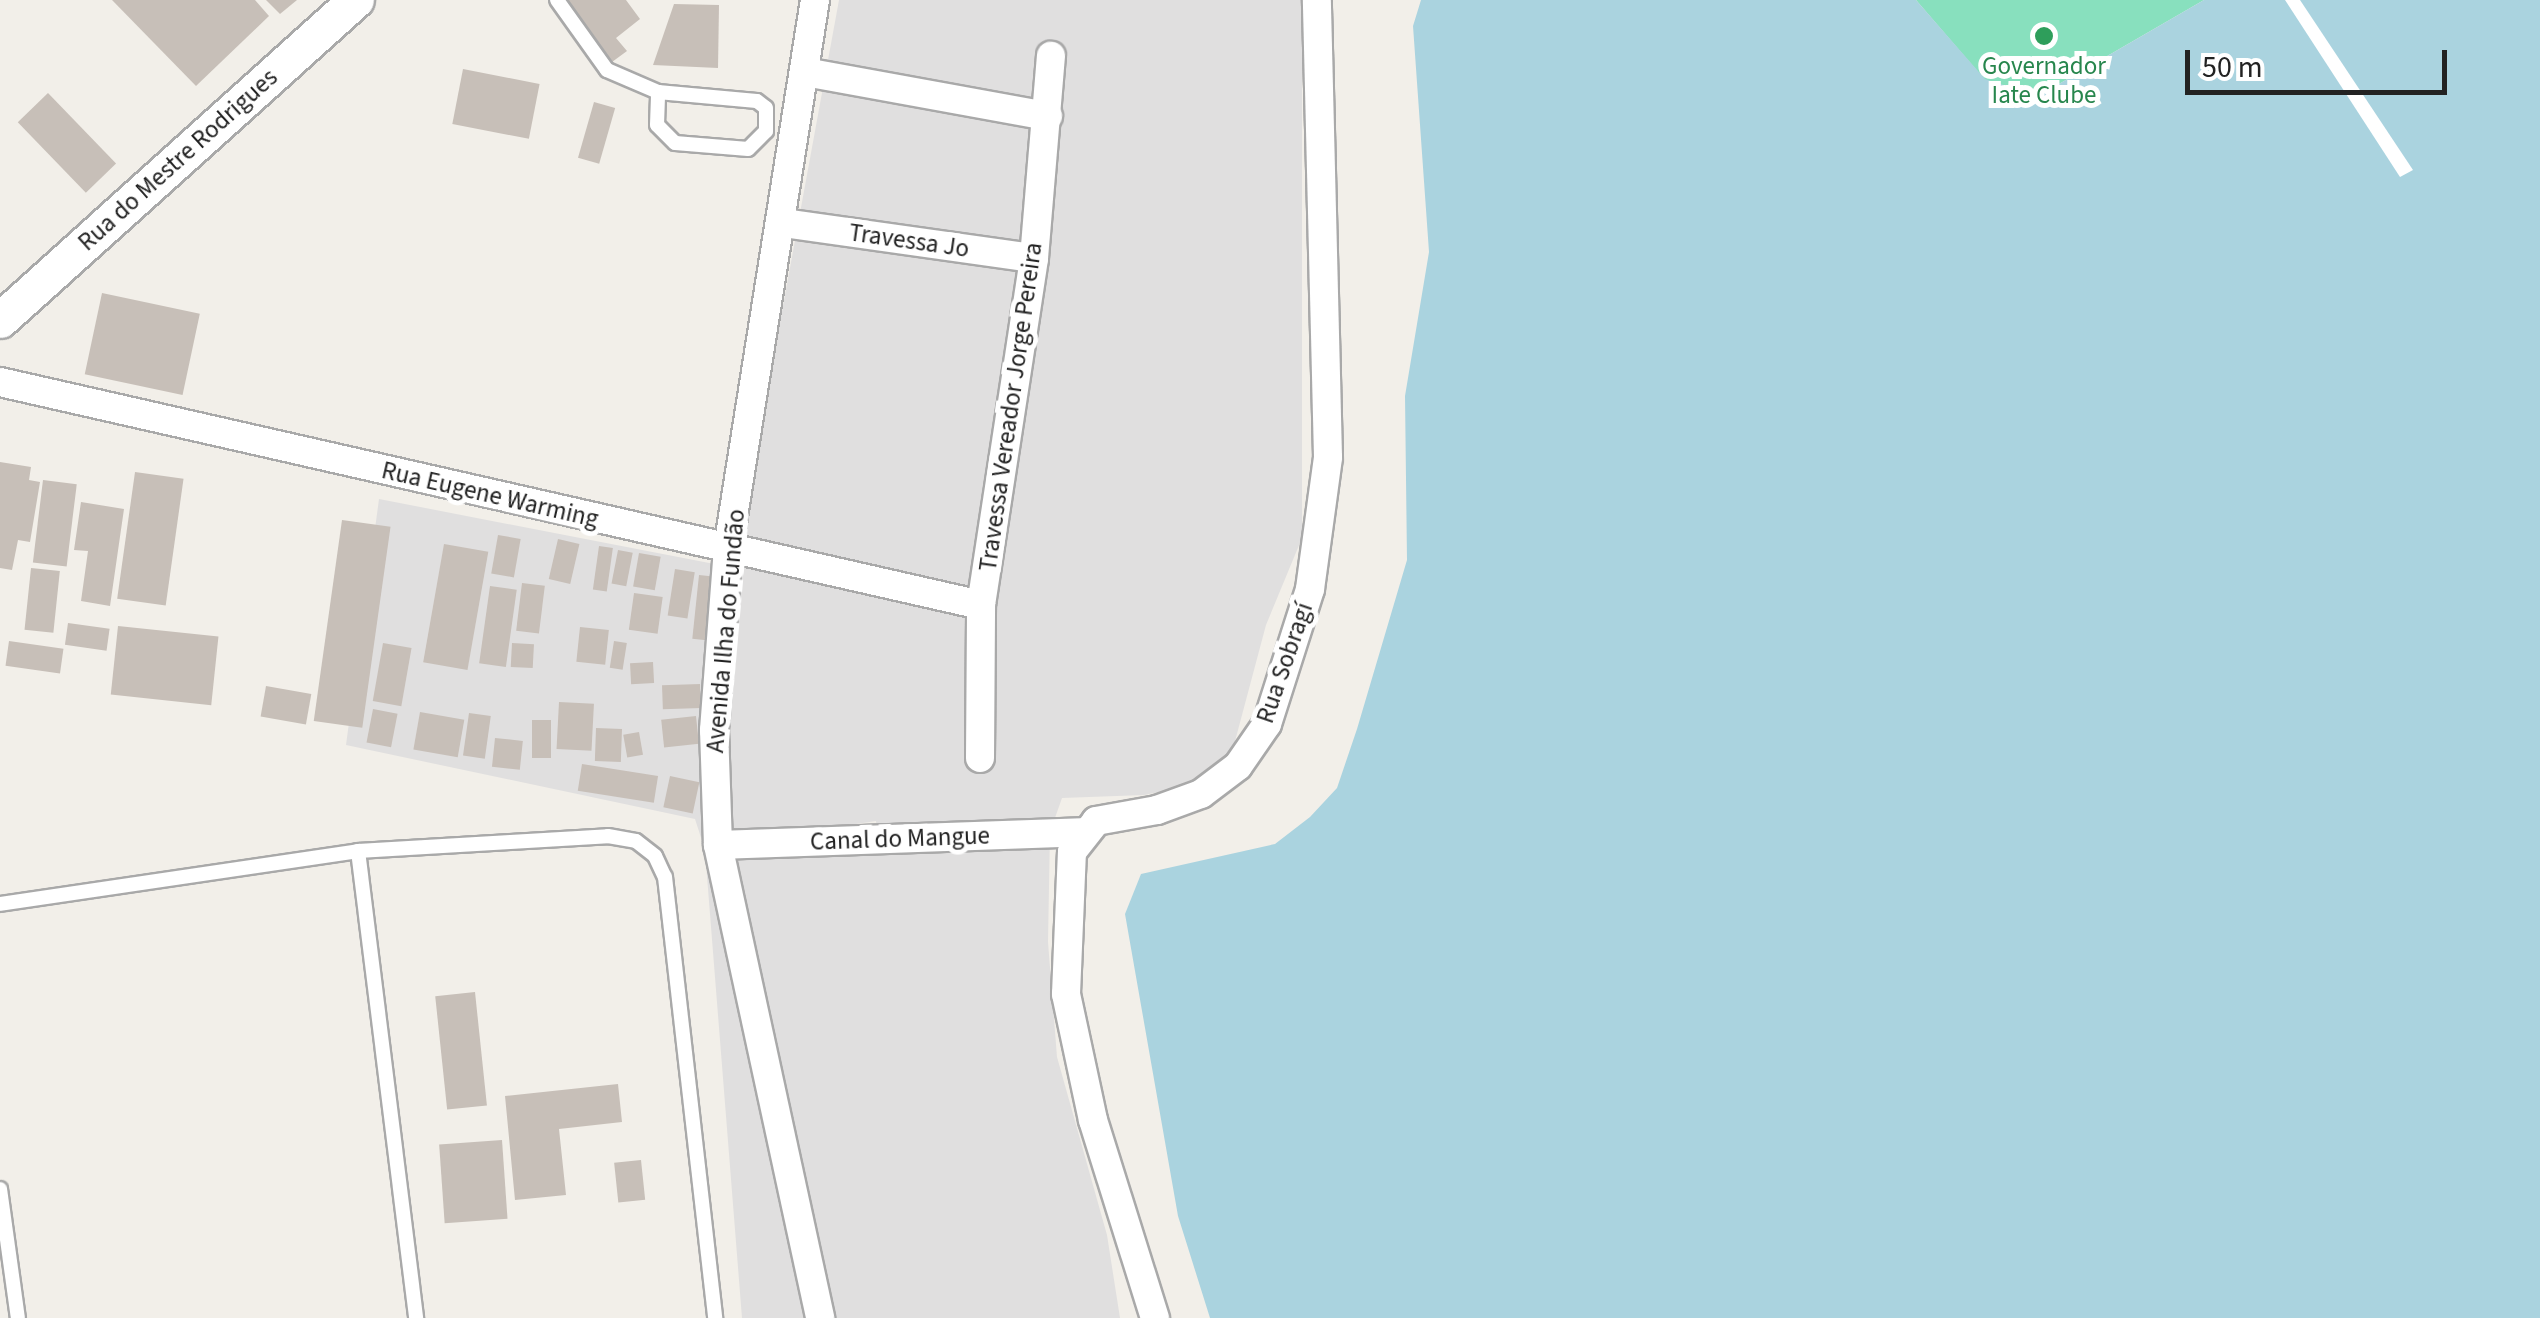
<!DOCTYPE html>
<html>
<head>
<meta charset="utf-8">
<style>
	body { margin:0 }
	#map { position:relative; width:2540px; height:1318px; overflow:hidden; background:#f2efe9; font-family:"Source Sans 3",sans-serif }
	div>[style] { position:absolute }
	.residential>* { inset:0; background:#e0dfdf }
	.pitch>* { inset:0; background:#88e0be }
	.water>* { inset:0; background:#aad3df }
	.pier>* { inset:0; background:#fff }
	.building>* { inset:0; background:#c7bfb8; transform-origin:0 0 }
	.roads { filter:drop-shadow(2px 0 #a9a9a9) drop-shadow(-2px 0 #a9a9a9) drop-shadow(0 2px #a9a9a9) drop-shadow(0 -2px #a9a9a9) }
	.service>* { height:14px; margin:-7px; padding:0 7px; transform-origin:7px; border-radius:7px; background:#fff }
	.minor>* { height:28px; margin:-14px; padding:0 14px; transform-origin:14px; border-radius:14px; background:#fff }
	.tertiary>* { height:35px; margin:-17.5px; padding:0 17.5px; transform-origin:17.5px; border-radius:17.5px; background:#fff }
	.dots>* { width:28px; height:28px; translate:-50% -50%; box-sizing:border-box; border:5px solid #fff; border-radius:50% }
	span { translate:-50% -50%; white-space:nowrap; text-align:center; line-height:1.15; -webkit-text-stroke:10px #fff; paint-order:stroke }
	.leisure-label { font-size:25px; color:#27864d }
	.street-label { font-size:25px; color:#222 }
	.scale { position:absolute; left:2185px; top:50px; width:262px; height:45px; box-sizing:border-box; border:5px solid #222; border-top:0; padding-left:12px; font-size:30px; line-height:35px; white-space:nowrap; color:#222; -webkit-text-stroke:8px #fff; paint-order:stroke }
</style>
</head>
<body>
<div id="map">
	<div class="residential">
		<div style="clip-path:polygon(839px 0,1302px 0,1302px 538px,1266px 625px,1234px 745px,1203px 783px,1144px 795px,1062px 798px,1050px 832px,1048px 942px,1057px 1057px,1107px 1235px,1120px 1318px,742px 1318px,705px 851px,871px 825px,878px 844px,876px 821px,704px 847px,695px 819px,346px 745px,379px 499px,735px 568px)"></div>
	</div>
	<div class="pitch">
		<div style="clip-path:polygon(1916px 0,2204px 0,2052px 88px,2022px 91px,1985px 80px)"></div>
	</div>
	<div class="water">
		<div style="clip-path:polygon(1421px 0,1916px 0,1985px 79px,2022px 91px,2052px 88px,2204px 0,2540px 0,2540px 1318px,1210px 1318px,1178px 1216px,1125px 914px,1141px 874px,1275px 844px,1310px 817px,1337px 788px,1357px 729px,1407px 560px,1405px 396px,1429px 252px,1413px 26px)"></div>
	</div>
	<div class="pier">
		<div style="clip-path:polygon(2285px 0,2300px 0,2413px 170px,2400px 177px)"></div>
	</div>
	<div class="building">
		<div style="clip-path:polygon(112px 0,255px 0,269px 16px,196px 86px)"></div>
		<div style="clip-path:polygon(266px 0,297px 0,280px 14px)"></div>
		<div style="clip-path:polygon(564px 0,626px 0,640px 19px,616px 38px,627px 51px,612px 62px)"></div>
		<div style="clip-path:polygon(674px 4px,719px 5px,718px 68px,653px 65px)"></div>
		<div style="left:463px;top:69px;width:78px;height:56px;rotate:11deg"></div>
		<div style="left:48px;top:93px;width:98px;height:42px;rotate:46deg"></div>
		<div style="left:594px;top:102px;width:22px;height:58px;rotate:16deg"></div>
		<div style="left:102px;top:293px;width:100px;height:83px;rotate:12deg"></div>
		<div style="clip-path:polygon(0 462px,31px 467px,29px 480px,40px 482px,30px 542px,18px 540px,12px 570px,0 568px)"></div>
		<div style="left:135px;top:472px;width:49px;height:128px;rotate:8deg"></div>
		<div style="left:43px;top:480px;width:34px;height:83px;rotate:7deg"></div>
		<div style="clip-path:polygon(81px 502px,124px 509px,110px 606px,81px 601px,88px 551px,74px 550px)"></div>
		<div style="left:342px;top:520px;width:49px;height:203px;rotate:8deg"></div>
		<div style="left:498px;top:535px;width:23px;height:39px;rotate:10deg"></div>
		<div style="left:558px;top:539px;width:22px;height:41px;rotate:13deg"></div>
		<div style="left:444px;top:544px;width:45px;height:120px;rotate:10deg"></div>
		<div style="left:599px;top:546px;width:14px;height:44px;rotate:8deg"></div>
		<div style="left:618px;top:550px;width:15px;height:34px;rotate:11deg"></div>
		<div style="left:639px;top:553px;width:22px;height:34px;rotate:10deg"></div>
		<div style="left:31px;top:568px;width:29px;height:62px;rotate:6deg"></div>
		<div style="left:675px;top:569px;width:20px;height:47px;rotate:9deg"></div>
		<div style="left:699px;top:575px;width:19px;height:64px;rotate:6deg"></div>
		<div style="left:522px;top:583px;width:23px;height:48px;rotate:7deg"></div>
		<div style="left:490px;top:586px;width:27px;height:78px;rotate:8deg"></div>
		<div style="left:634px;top:593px;width:29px;height:37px;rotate:8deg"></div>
		<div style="left:68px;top:623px;width:42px;height:22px;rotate:8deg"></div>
		<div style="left:118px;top:626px;width:101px;height:69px;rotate:6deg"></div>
		<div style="left:580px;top:627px;width:29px;height:35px;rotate:6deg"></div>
		<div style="left:9px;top:641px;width:55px;height:25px;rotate:8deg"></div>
		<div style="left:614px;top:641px;width:13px;height:27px;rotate:9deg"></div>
		<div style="left:383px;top:643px;width:29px;height:59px;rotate:10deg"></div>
		<div style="left:512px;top:643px;width:22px;height:24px;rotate:3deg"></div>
		<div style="left:653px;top:662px;width:21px;height:23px;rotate:87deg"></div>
		<div style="left:700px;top:684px;width:24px;height:38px;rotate:88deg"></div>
		<div style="left:266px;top:686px;width:46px;height:31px;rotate:10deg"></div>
		<div style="left:559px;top:702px;width:35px;height:47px;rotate:3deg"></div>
		<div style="left:373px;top:709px;width:25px;height:34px;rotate:11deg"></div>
		<div style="left:420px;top:712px;width:45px;height:38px;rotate:10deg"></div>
		<div style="left:469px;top:713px;width:22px;height:43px;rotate:8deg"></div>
		<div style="left:696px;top:716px;width:28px;height:35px;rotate:84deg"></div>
		<div style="left:532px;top:720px;width:19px;height:38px"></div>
		<div style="left:596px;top:728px;width:26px;height:33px;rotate:2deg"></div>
		<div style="left:639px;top:732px;width:23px;height:16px;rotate:80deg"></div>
		<div style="left:495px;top:738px;width:28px;height:29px;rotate:6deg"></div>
		<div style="left:582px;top:764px;width:77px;height:27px;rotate:9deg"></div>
		<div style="left:670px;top:776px;width:30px;height:32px;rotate:12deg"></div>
		<div style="left:475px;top:992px;width:114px;height:40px;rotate:84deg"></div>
		<div style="clip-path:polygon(618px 1084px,622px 1122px,559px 1129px,566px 1195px,515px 1200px,505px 1096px)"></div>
		<div style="left:502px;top:1140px;width:79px;height:63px;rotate:86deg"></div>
		<div style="left:641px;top:1160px;width:40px;height:27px;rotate:84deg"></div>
	</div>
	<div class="roads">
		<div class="service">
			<div style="left:557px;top:0;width:86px;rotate:54.5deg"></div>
			<div style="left:607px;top:70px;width:56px;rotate:23.3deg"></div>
			<div style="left:658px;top:92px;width:99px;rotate:5.2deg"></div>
			<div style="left:757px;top:101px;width:11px;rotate:38deg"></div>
			<div style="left:766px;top:108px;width:23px;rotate:90deg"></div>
			<div style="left:766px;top:131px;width:25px;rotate:135deg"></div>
			<div style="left:748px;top:149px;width:73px;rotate:-175.3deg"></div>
			<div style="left:675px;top:143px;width:25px;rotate:-135deg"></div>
			<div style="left:657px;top:125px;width:33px;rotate:-88deg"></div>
			<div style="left:358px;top:851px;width:471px;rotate:82.9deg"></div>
			<div style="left:0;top:904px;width:362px;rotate:-8.4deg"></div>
			<div style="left:358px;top:851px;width:250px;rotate:-3.4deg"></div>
			<div style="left:608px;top:836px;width:28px;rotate:10deg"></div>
			<div style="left:636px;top:841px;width:24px;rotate:38deg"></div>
			<div style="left:655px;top:856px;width:23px;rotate:65deg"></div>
			<div style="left:665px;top:877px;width:444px;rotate:83.5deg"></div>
			<div style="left:0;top:1189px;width:130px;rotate:82.1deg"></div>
		</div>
		<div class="minor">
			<div style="left:815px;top:0;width:555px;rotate:99.02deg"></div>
			<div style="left:728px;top:548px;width:183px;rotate:94.4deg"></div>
			<div style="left:714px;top:730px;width:115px;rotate:88deg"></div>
			<div style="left:718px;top:845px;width:484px;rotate:77.8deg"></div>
			<div style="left:805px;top:72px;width:247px;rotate:10.3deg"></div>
			<div style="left:784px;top:223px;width:252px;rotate:8deg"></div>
			<div style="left:0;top:382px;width:1006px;rotate:12.81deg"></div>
			<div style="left:980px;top:758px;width:153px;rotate:-89.6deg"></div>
			<div style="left:981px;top:605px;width:351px;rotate:-81.3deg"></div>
			<div style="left:1034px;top:258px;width:203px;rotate:-85.2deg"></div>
			<div style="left:718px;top:845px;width:364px;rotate:-2deg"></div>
			<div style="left:1155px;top:1318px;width:207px;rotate:-107.4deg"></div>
			<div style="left:1093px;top:1120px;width:129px;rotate:-102.1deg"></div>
			<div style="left:1066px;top:994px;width:142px;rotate:-87.6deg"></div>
			<div style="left:1072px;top:852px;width:39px;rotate:-52deg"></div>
			<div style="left:1096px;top:821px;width:62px;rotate:-10.2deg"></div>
			<div style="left:1157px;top:810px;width:47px;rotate:-20deg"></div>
			<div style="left:1201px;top:794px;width:46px;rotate:-37.1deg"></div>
			<div style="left:1238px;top:766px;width:51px;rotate:-55.4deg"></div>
			<div style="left:1267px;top:724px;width:142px;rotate:-72.3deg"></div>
			<div style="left:1310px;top:589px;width:133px;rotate:-82.2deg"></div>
			<div style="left:1328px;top:457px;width:457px;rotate:-91.4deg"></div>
		</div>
		<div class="tertiary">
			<div style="left:0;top:320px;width:479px;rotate:-42deg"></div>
		</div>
	</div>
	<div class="dots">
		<div style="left:2044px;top:36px;background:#2e9e5b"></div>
	</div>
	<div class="leisure-label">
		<span style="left:2044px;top:81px">Governador<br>Iate Clube</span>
	</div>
	<div class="street-label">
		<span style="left:178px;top:160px;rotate:-42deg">Rua do Mestre Rodrigues</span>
		<span style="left:909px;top:241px;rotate:8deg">Travessa Jo</span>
		<span style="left:1011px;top:407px;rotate:-82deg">Travessa Vereador Jorge Pereira</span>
		<span style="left:490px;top:495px;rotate:13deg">Rua Eugene Warming</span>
		<span style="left:726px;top:631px;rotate:-85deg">Avenida Ilha do Fundão</span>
		<span style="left:1285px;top:663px;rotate:-71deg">Rua Sobragí</span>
		<span style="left:900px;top:839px;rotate:-2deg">Canal do Mangue</span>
	</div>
	<div class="scale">50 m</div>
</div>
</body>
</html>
